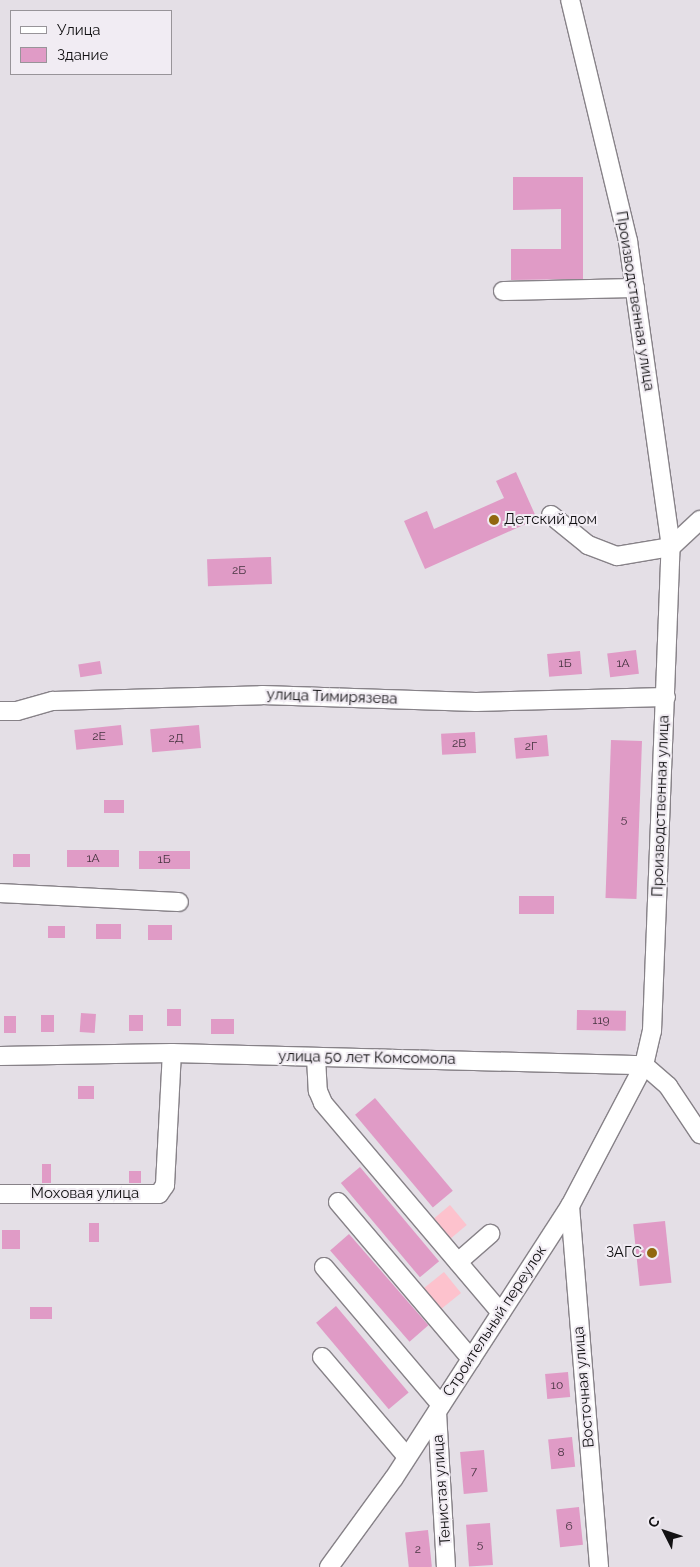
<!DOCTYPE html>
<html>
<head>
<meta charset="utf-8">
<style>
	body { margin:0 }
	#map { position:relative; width:700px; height:1567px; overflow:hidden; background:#e4dfe6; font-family:Raleway,sans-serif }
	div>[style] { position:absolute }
	.green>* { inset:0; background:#fdc2cd; transform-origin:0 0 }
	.building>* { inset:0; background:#e09bc6; transform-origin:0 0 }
	.roads { filter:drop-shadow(1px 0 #878288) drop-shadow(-1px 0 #878288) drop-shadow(0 1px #878288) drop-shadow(0 -1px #878288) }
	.minor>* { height:18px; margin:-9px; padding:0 9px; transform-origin:9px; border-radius:9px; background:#fff }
	.dots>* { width:14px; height:14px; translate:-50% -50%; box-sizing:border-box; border:2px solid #f1ecf3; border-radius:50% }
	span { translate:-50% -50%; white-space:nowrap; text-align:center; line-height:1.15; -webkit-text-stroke:4px #f1ecf3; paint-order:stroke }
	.number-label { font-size:12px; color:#463440 }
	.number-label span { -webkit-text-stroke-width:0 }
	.street-label { font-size:15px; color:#121113 }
	.poi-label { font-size:15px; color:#121113 }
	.left { translate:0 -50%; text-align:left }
	.right { translate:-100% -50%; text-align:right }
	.legend { position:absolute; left:10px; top:10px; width:162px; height:65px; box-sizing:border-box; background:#f1ecf3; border:1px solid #989499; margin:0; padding:6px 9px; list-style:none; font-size:15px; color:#121113 }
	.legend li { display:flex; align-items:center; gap:10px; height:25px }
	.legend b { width:25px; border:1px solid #989499 }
	.north { position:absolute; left:640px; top:1507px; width:50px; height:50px; -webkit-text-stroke:4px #f1ecf3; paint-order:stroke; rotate:311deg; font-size:14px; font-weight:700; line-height:20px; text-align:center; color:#121113 }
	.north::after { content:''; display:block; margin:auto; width:18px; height:22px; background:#121113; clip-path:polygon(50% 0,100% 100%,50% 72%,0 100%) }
</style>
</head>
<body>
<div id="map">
	<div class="green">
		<div style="left:450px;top:1205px;width:26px;height:26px;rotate:50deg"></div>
		<div style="left:444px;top:1272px;width:27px;height:26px;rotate:51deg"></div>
	</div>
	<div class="building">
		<div style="clip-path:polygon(513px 177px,583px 177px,583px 279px,511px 280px,511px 249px,561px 249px,561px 209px,513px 210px)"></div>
		<div style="clip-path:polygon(516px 472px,537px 519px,425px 569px,404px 521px,427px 511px,434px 529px,504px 498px,496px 481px)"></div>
		<div style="left:271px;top:557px;width:27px;height:64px;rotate:88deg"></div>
		<div style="left:636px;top:650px;width:24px;height:29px;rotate:83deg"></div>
		<div style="left:580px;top:651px;width:23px;height:33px;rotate:85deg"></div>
		<div style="left:100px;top:661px;width:13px;height:22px;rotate:81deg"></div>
		<div style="left:121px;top:725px;width:20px;height:47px;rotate:84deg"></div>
		<div style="left:199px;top:725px;width:23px;height:49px;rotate:85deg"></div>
		<div style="left:475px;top:732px;width:21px;height:34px;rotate:87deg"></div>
		<div style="left:547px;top:735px;width:21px;height:33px;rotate:85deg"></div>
		<div style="left:611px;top:740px;width:31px;height:158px;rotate:2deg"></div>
		<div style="left:124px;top:800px;width:13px;height:20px;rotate:90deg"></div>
		<div style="left:119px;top:850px;width:17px;height:52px;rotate:90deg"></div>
		<div style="left:190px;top:851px;width:18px;height:51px;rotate:90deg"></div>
		<div style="left:13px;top:854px;width:17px;height:13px"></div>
		<div style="left:519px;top:896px;width:35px;height:18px"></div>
		<div style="left:121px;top:924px;width:15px;height:25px;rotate:90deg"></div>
		<div style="left:172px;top:925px;width:15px;height:24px;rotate:90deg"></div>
		<div style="left:48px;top:926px;width:17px;height:12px"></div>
		<div style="left:167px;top:1009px;width:14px;height:17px"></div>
		<div style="left:577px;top:1010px;width:49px;height:20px;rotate:1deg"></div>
		<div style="left:81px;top:1013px;width:15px;height:19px;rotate:4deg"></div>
		<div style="left:41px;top:1015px;width:13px;height:17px"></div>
		<div style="left:129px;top:1015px;width:14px;height:16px"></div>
		<div style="left:4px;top:1016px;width:12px;height:17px"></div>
		<div style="left:211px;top:1019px;width:23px;height:15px"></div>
		<div style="left:78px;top:1086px;width:16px;height:13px"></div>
		<div style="left:375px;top:1098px;width:121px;height:26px;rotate:50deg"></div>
		<div style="left:42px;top:1164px;width:9px;height:19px"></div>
		<div style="left:360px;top:1167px;width:123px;height:25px;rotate:50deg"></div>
		<div style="left:129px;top:1171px;width:12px;height:12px"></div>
		<div style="left:665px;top:1221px;width:62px;height:32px;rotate:84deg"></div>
		<div style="left:89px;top:1223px;width:10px;height:19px"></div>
		<div style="left:20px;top:1230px;width:19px;height:18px;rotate:90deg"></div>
		<div style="left:349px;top:1234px;width:121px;height:25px;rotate:49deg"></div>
		<div style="left:336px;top:1306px;width:113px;height:26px;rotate:50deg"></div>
		<div style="left:30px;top:1307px;width:22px;height:12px"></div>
		<div style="left:568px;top:1372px;width:25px;height:23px;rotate:85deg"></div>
		<div style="left:572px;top:1437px;width:30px;height:24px;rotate:84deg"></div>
		<div style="left:484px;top:1450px;width:42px;height:24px;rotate:85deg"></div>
		<div style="left:579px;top:1507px;width:38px;height:23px;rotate:84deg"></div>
		<div style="left:490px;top:1523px;width:42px;height:24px;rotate:86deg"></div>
		<div style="left:428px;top:1530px;width:37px;height:23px;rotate:84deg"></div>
	</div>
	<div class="roads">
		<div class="minor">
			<div style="left:503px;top:291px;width:132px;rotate:-1.3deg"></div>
			<div style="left:551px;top:515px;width:48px;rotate:39deg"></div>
			<div style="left:588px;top:545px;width:31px;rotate:21deg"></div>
			<div style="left:617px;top:556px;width:55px;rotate:-9.5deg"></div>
			<div style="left:671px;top:547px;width:309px;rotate:-98deg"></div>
			<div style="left:628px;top:241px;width:248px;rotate:-103.5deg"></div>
			<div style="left:0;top:711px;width:17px"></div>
			<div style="left:17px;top:711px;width:37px;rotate:-16deg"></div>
			<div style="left:53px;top:701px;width:209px;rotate:-1.6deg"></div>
			<div style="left:262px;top:695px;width:214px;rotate:1.9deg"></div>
			<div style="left:476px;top:702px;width:190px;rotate:-1.5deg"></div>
			<div style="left:0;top:893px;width:179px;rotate:2.9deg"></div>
			<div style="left:0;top:1056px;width:172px;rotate:-1deg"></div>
			<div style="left:172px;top:1053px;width:472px;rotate:1.5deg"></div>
			<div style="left:644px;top:1065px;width:32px;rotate:41deg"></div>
			<div style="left:668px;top:1086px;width:58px;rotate:56.3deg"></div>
			<div style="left:316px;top:1057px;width:34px;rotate:87deg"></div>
			<div style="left:318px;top:1091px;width:13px;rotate:67deg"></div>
			<div style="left:323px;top:1103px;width:275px;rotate:49.7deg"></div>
			<div style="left:0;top:1194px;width:159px"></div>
			<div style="left:159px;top:1194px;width:11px;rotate:-56deg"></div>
			<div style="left:165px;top:1185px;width:132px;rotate:-87deg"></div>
			<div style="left:338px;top:1202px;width:206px;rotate:49.7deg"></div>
			<div style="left:570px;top:1206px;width:362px;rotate:85.4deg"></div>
			<div style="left:458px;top:1262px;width:43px;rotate:-41.2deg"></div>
			<div style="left:324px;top:1267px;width:181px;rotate:49.7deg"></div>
			<div style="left:322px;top:1357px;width:131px;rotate:49.6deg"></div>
			<div style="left:437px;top:1412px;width:155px;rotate:86.7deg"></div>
			<div style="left:329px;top:1567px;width:110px;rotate:-53.9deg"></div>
			<div style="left:394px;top:1478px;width:324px;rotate:-57.1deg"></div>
			<div style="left:570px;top:1206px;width:159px;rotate:-62.3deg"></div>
			<div style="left:644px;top:1065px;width:35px;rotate:-77deg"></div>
			<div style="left:652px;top:1031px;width:484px;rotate:-87.8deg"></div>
			<div style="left:671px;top:547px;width:40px;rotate:-43deg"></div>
		</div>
	</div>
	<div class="dots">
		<div style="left:494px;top:520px;background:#91670f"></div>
		<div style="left:652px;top:1253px;background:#91670f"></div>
	</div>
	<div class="number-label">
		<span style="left:239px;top:571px">2Б</span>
		<span style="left:565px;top:664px">1Б</span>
		<span style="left:623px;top:664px">1А</span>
		<span style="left:99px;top:737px">2Е</span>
		<span style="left:176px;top:739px">2Д</span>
		<span style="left:459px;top:744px">2В</span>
		<span style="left:531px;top:747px">2Г</span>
		<span style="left:624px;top:820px">5</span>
		<span style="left:93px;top:859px">1А</span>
		<span style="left:164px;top:860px">1Б</span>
		<span style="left:601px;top:1021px">119</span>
		<span style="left:557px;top:1386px">10</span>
		<span style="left:561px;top:1453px">8</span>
		<span style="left:474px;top:1472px">7</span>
		<span style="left:569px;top:1527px">6</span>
		<span style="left:480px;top:1545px">5</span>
		<span style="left:418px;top:1550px">2</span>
	</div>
	<div class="street-label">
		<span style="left:635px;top:301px;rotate:81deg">Производственная улица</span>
		<span style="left:332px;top:697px;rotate:2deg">улица Тимирязева</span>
		<span style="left:661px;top:806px;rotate:-88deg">Производственная улица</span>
		<span style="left:367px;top:1058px;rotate:1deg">улица 50 лет Комсомола</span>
		<span style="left:85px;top:1194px">Моховая улица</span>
		<span style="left:495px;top:1321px;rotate:-57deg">Строительный переулок</span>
		<span style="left:584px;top:1387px;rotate:-95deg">Восточная улица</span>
		<span style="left:442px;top:1490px;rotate:-94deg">Тенистая улица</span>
	</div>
	<div class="poi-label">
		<span class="left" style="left:504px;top:520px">Детский дом</span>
		<span class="right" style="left:642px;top:1253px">ЗАГС</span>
	</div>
	<ul class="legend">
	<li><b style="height:6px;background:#fff"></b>Улица</li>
	<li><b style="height:14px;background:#e09bc6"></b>Здание</li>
	</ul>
	<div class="north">С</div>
</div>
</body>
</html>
